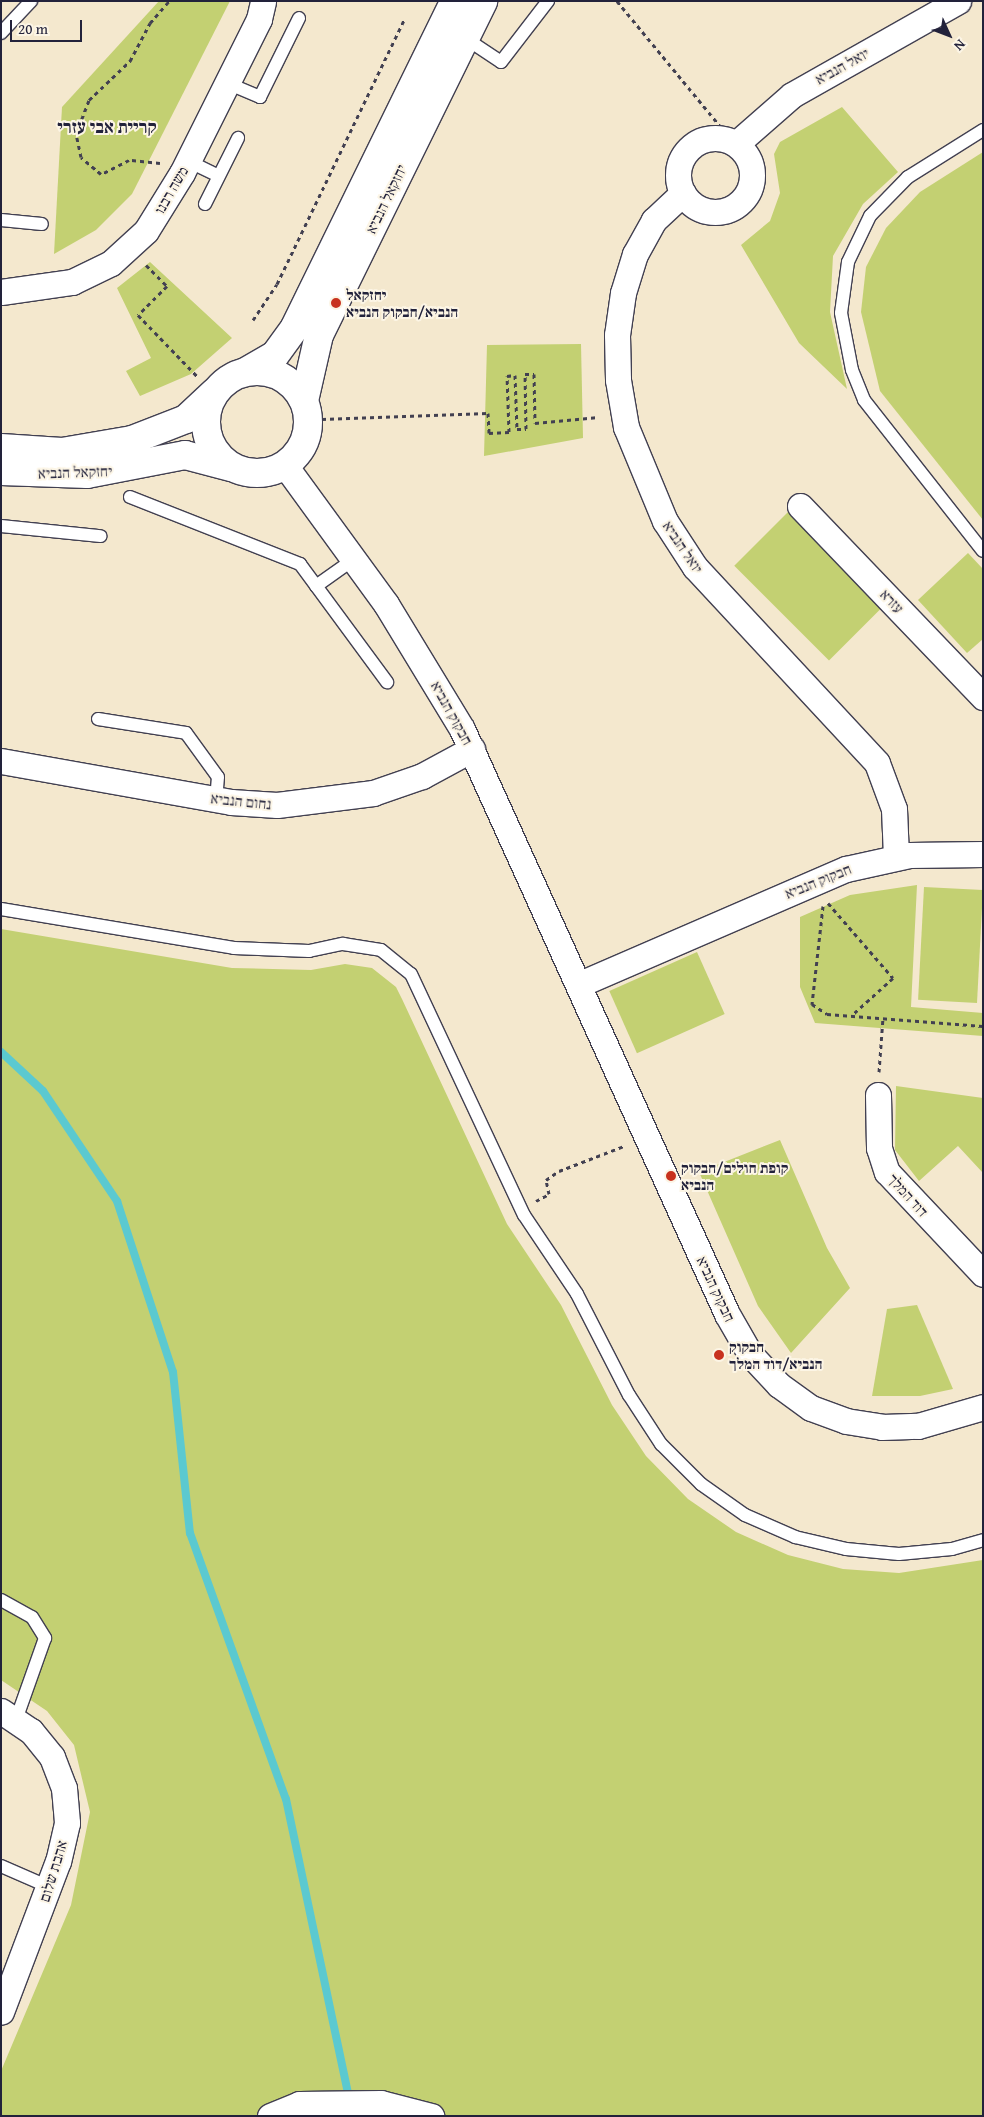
<!DOCTYPE html>
<html>
<head>
<meta charset="utf-8">
<style>
	body { margin:0 }
	#map { position:relative; width:984px; height:2117px; overflow:hidden; background:#f4e8ce; font-family:"Gentium Book Plus","Frank Ruhl Libre",serif }
	div>[style] { position:absolute }
	.green>* { inset:0; background:#c3d072; transform-origin:0 0 }
	.stream>* { height:8px; margin:-4px; padding:0 4px; transform-origin:4px; border-radius:4px; background:#5bc9d0 }
	.path>* { height:3px; margin-top:-1.5px; transform-origin:0; background:repeating-linear-gradient(90deg,#424051 0 4px,transparent 0 8px) }
	.roads { filter:drop-shadow(1px 0 #424051) drop-shadow(-1px 0 #424051) drop-shadow(0 1px #424051) drop-shadow(0 -1px #424051) }
	.lane>* { height:12px; margin:-6px; padding:0 6px; transform-origin:6px; border-radius:6px; background:#fff }
	.street>* { height:25px; margin:-12.5px; padding:0 12.5px; transform-origin:12.5px; border-radius:12.5px; background:#fff }
	.street>.ring { margin:-12.5px; padding:0; box-sizing:content-box; background:none; border:25px solid #fff; border-radius:50% }
	.secondary>* { height:28px; margin:-14px; padding:0 14px; transform-origin:14px; border-radius:14px; background:#fff }
	.secondary>.ring { margin:-14px; padding:0; box-sizing:content-box; background:none; border:28px solid #fff; border-radius:50% }
	.dots>* { width:14px; height:14px; translate:-50% -50%; box-sizing:border-box; border:2px solid #fcf5e5; border-radius:50% }
	span { translate:-50% -50%; white-space:nowrap; text-align:center; line-height:1.15; -webkit-text-stroke:4px #fcf5e5; paint-order:stroke }
	.street-label { font-size:15px; color:#22223b }
	.poi-label { font-size:15px; color:#22223b; font-weight:700 }
	.left { translate:0 -50%; text-align:left }
	.quarter-label { font-size:18px; color:#22223b; font-weight:700 }
	.frame { position:absolute; inset:0; border:2px solid #22223b; pointer-events:none }
	.north { position:absolute; left:924px; top:10px; width:50px; height:50px; -webkit-text-stroke:4px #fcf5e5; paint-order:stroke; rotate:133deg; font-size:14px; font-weight:700; line-height:20px; text-align:center; color:#22223b }
	.north::after { content:''; display:block; margin:auto; width:18px; height:22px; background:#22223b; clip-path:polygon(50% 0,100% 100%,50% 72%,0 100%) }
	.scale { position:absolute; left:10px; top:20px; width:72px; height:22px; box-sizing:border-box; border:2px solid #22223b; border-top:0; padding-left:6px; font-size:15px; line-height:18px; white-space:nowrap; color:#22223b; -webkit-text-stroke:4px #fcf5e5; paint-order:stroke }
</style>
</head>
<body>
<div id="map">
	<div class="green">
		<div style="clip-path:polygon(159px 1px,230px 1px,132px 194px,96px 230px,54px 254px,62px 107px)"></div>
		<div style="clip-path:polygon(842px 107px,898px 172px,863px 204px,833px 256px,830px 312px,847px 389px,799px 343px,741px 245px,770px 221px,780px 193px,774px 154px,780px 142px)"></div>
		<div style="clip-path:polygon(983px 152px,983px 520px,880px 391px,861px 312px,866px 267px,886px 228px,920px 192px)"></div>
		<div style="clip-path:polygon(150px 262px,232px 338px,191px 374px,140px 396px,126px 371px,151px 358px,117px 288px)"></div>
		<div style="clip-path:polygon(581px 344px,583px 438px,484px 456px,487px 345px)"></div>
		<div style="left:788px;top:512px;width:134px;height:76px;rotate:45deg"></div>
		<div style="clip-path:polygon(968px 553px,983px 569px,983px 639px,967px 653px,918px 600px)"></div>
		<div style="clip-path:polygon(917px 885px,911px 1007px,983px 1013px,983px 1036px,815px 1023px,800px 987px,800px 917px,850px 895px)"></div>
		<div style="left:924px;top:887px;width:59px;height:113px;rotate:3deg"></div>
		<div style="clip-path:polygon(1px 929px,232px 968px,311px 970px,345px 964px,372px 968px,396px 987px,402px 999px,507px 1224px,561px 1305px,612px 1405px,646px 1456px,688px 1499px,736px 1532px,788px 1555px,843px 1569px,899px 1573px,983px 1560px,983px 2116px,1px 2116px,1px 2071px,71px 1905px,90px 1812px,74px 1745px,47px 1711px,1px 1680px)"></div>
		<div style="left:697px;top:952px;width:68px;height:96px;rotate:66deg"></div>
		<div style="clip-path:polygon(896px 1086px,983px 1098px,983px 1173px,958px 1146px,919px 1181px,895px 1150px)"></div>
		<div style="clip-path:polygon(780px 1140px,827px 1248px,850px 1288px,791px 1353px,758px 1306px,699px 1172px)"></div>
		<div style="clip-path:polygon(917px 1305px,953px 1389px,920px 1396px,872px 1396px,887px 1309px)"></div>
	</div>
	<div class="stream">
		<div style="left:1px;top:1052px;width:57px;rotate:42.9deg"></div>
		<div style="left:43px;top:1091px;width:133px;rotate:56.1deg"></div>
		<div style="left:117px;top:1201px;width:180px;rotate:71.9deg"></div>
		<div style="left:173px;top:1372px;width:162px;rotate:84deg"></div>
		<div style="left:190px;top:1533px;width:283px;rotate:70.2deg"></div>
		<div style="left:286px;top:1799px;width:307px;rotate:78.1deg"></div>
	</div>
	<div class="path">
		<div style="left:617px;top:1px;width:162px;rotate:50.5deg"></div>
		<div style="left:160px;top:163px;width:31px;rotate:-174deg"></div>
		<div style="left:129px;top:160px;width:31px;rotate:153deg"></div>
		<div style="left:101px;top:174px;width:26px;rotate:-140deg"></div>
		<div style="left:81px;top:157px;width:24px;rotate:-102deg"></div>
		<div style="left:76px;top:134px;width:36px;rotate:-69deg"></div>
		<div style="left:89px;top:100px;width:57px;rotate:-43.6deg"></div>
		<div style="left:130px;top:61px;width:43px;rotate:-62.2deg"></div>
		<div style="left:150px;top:23px;width:29px;rotate:-49deg"></div>
		<div style="left:146px;top:265px;width:30px;rotate:45deg"></div>
		<div style="left:167px;top:286px;width:41px;rotate:135deg"></div>
		<div style="left:138px;top:315px;width:85px;rotate:46deg"></div>
		<div style="left:253px;top:320px;width:43px;rotate:-56.3deg"></div>
		<div style="left:277px;top:284px;width:295px;rotate:-64.3deg"></div>
		<div style="left:322px;top:419px;width:166px;rotate:-2.1deg"></div>
		<div style="left:488px;top:413px;width:20px;rotate:87deg"></div>
		<div style="left:489px;top:433px;width:20px;rotate:-3deg"></div>
		<div style="left:509px;top:432px;width:56px;rotate:-92deg"></div>
		<div style="left:507px;top:376px;width:8px;rotate:-7deg"></div>
		<div style="left:515px;top:375px;width:54px;rotate:87.9deg"></div>
		<div style="left:517px;top:429px;width:9px"></div>
		<div style="left:526px;top:429px;width:55px;rotate:-91deg"></div>
		<div style="left:525px;top:374px;width:9px"></div>
		<div style="left:534px;top:374px;width:49px;rotate:88.8deg"></div>
		<div style="left:535px;top:423px;width:64px;rotate:-5.4deg"></div>
		<div style="left:828px;top:903px;width:99px;rotate:49.1deg"></div>
		<div style="left:893px;top:978px;width:55px;rotate:137.9deg"></div>
		<div style="left:823px;top:906px;width:99px;rotate:96.4deg"></div>
		<div style="left:812px;top:1004px;width:18px;rotate:34deg"></div>
		<div style="left:827px;top:1014px;width:156px;rotate:4.4deg"></div>
		<div style="left:879px;top:1072px;width:54px;rotate:-85.8deg"></div>
		<div style="left:536px;top:1201px;width:15px;rotate:-28deg"></div>
		<div style="left:549px;top:1194px;width:14px;rotate:-102deg"></div>
		<div style="left:546px;top:1180px;width:16px;rotate:-35deg"></div>
		<div style="left:559px;top:1171px;width:70px;rotate:-21deg"></div>
	</div>
	<div class="roads">
		<div class="lane">
			<div style="left:1px;top:33px;width:44px;rotate:-46.8deg"></div>
			<div style="left:465px;top:38px;width:43px;rotate:33.7deg"></div>
			<div style="left:501px;top:62px;width:77px;rotate:-52.4deg"></div>
			<div style="left:227px;top:83px;width:36px;rotate:23deg"></div>
			<div style="left:260px;top:97px;width:88px;rotate:-63.7deg"></div>
			<div style="left:983px;top:130px;width:89px;rotate:147.9deg"></div>
			<div style="left:908px;top:177px;width:54px;rotate:134.3deg"></div>
			<div style="left:870px;top:216px;width:51px;rotate:115.6deg"></div>
			<div style="left:848px;top:262px;width:51px;rotate:97.8deg"></div>
			<div style="left:841px;top:313px;width:58px;rotate:79.1deg"></div>
			<div style="left:852px;top:370px;width:32px;rotate:68deg"></div>
			<div style="left:864px;top:400px;width:192px;rotate:51.8deg"></div>
			<div style="left:188px;top:161px;width:34px;rotate:26deg"></div>
			<div style="left:205px;top:204px;width:74px;rotate:-63.4deg"></div>
			<div style="left:1px;top:220px;width:41px;rotate:5.6deg"></div>
			<div style="left:130px;top:497px;width:183px;rotate:21.5deg"></div>
			<div style="left:300px;top:564px;width:147px;rotate:53.6deg"></div>
			<div style="left:1px;top:526px;width:100px;rotate:5.8deg"></div>
			<div style="left:316px;top:586px;width:47px;rotate:-35.4deg"></div>
			<div style="left:98px;top:719px;width:89px;rotate:9deg"></div>
			<div style="left:186px;top:733px;width:54px;rotate:54deg"></div>
			<div style="left:218px;top:777px;width:23px;rotate:95deg"></div>
			<div style="left:1px;top:909px;width:236px;rotate:9.5deg"></div>
			<div style="left:234px;top:948px;width:75px;rotate:2.3deg"></div>
			<div style="left:309px;top:951px;width:35px;rotate:-12deg"></div>
			<div style="left:343px;top:944px;width:38px;rotate:9deg"></div>
			<div style="left:381px;top:950px;width:38px;rotate:39deg"></div>
			<div style="left:411px;top:974px;width:266px;rotate:64.9deg"></div>
			<div style="left:524px;top:1215px;width:95px;rotate:56.1deg"></div>
			<div style="left:577px;top:1294px;width:114px;rotate:62.8deg"></div>
			<div style="left:629px;top:1395px;width:59px;rotate:56.9deg"></div>
			<div style="left:661px;top:1444px;width:57px;rotate:45deg"></div>
			<div style="left:701px;top:1484px;width:54px;rotate:35.2deg"></div>
			<div style="left:745px;top:1515px;width:55px;rotate:23.7deg"></div>
			<div style="left:795px;top:1537px;width:52px;rotate:13.2deg"></div>
			<div style="left:846px;top:1549px;width:53px;rotate:5.4deg"></div>
			<div style="left:899px;top:1554px;width:53px;rotate:-5.4deg"></div>
			<div style="left:952px;top:1549px;width:32px;rotate:-16deg"></div>
			<div style="left:1px;top:1600px;width:35px;rotate:29deg"></div>
			<div style="left:32px;top:1617px;width:25px;rotate:58deg"></div>
			<div style="left:45px;top:1638px;width:87px;rotate:109.5deg"></div>
			<div style="left:1px;top:1866px;width:52px;rotate:23.6deg"></div>
		</div>
		<div class="street">
			<div class="ring" style="left:678px;top:138px;width:49px;height:49px"></div>
			<div style="left:736px;top:144px;width:74px;rotate:-41.2deg"></div>
			<div style="left:792px;top:95px;width:191px;rotate:-29.5deg"></div>
			<div style="left:683px;top:193px;width:40px;rotate:137deg"></div>
			<div style="left:654px;top:220px;width:39px;rotate:119deg"></div>
			<div style="left:635px;top:254px;width:41px;rotate:107.1deg"></div>
			<div style="left:623px;top:293px;width:42px;rotate:98.1deg"></div>
			<div style="left:617px;top:335px;width:45px;rotate:88.7deg"></div>
			<div style="left:618px;top:380px;width:48px;rotate:80.3deg"></div>
			<div style="left:626px;top:427px;width:102px;rotate:67.5deg"></div>
			<div style="left:665px;top:521px;width:55px;rotate:56.9deg"></div>
			<div style="left:695px;top:567px;width:267px;rotate:47.1deg"></div>
			<div style="left:877px;top:763px;width:49px;rotate:69.7deg"></div>
			<div style="left:894px;top:809px;width:47px;rotate:87.6deg"></div>
			<div style="left:1px;top:292px;width:72px;rotate:-8deg"></div>
			<div style="left:72px;top:282px;width:43px;rotate:-26deg"></div>
			<div style="left:111px;top:263px;width:47px;rotate:-42.4deg"></div>
			<div style="left:146px;top:231px;width:68px;rotate:-58.2deg"></div>
			<div style="left:182px;top:173px;width:172px;rotate:-63.4deg"></div>
			<div style="left:259px;top:19px;width:18px;rotate:-77deg"></div>
			<div style="left:284px;top:464px;width:173px;rotate:53.9deg"></div>
			<div style="left:386px;top:604px;width:146px;rotate:58.7deg"></div>
			<div style="left:462px;top:729px;width:642px;rotate:65.63deg"></div>
			<div style="left:727px;top:1314px;width:46px;rotate:60.1deg"></div>
			<div style="left:750px;top:1354px;width:42px;rotate:46.9deg"></div>
			<div style="left:779px;top:1385px;width:39px;rotate:36deg"></div>
			<div style="left:811px;top:1408px;width:37px;rotate:20deg"></div>
			<div style="left:846px;top:1421px;width:36px;rotate:9deg"></div>
			<div style="left:882px;top:1427px;width:36px;rotate:-2deg"></div>
			<div style="left:918px;top:1426px;width:68px;rotate:-16.3deg"></div>
			<div style="left:800px;top:506px;width:265px;rotate:46.2deg"></div>
			<div style="left:1px;top:761px;width:234px;rotate:10.1deg"></div>
			<div style="left:231px;top:802px;width:46px;rotate:3.7deg"></div>
			<div style="left:277px;top:805px;width:97px;rotate:-7.1deg"></div>
			<div style="left:373px;top:793px;width:52px;rotate:-19.1deg"></div>
			<div style="left:422px;top:776px;width:57px;rotate:-28.4deg"></div>
			<div style="left:580px;top:984px;width:290px;rotate:-23.4deg"></div>
			<div style="left:846px;top:869px;width:65px;rotate:-12.5deg"></div>
			<div style="left:909px;top:855px;width:74px;rotate:-0.8deg"></div>
			<div style="left:878px;top:1095px;width:53px;rotate:88.9deg"></div>
			<div style="left:879px;top:1148px;width:25px;rotate:72deg"></div>
			<div style="left:887px;top:1172px;width:140px;rotate:46.7deg"></div>
			<div style="left:1px;top:1711px;width:36px;rotate:34deg"></div>
			<div style="left:31px;top:1731px;width:33px;rotate:51deg"></div>
			<div style="left:52px;top:1757px;width:33px;rotate:69deg"></div>
			<div style="left:64px;top:1788px;width:35px;rotate:85deg"></div>
			<div style="left:67px;top:1823px;width:39px;rotate:103deg"></div>
			<div style="left:58px;top:1861px;width:161px;rotate:110.7deg"></div>
			<div style="left:270px;top:2116px;width:31px;rotate:-22deg"></div>
			<div style="left:299px;top:2104px;width:82px;rotate:-0.7deg"></div>
			<div style="left:381px;top:2103px;width:52px;rotate:14.6deg"></div>
		</div>
		<div class="secondary">
			<div class="ring" style="left:206px;top:371px;width:74px;height:74px"></div>
			<div style="left:247px;top:371px;width:32px;rotate:-30deg"></div>
			<div style="left:275px;top:355px;width:34px;rotate:-54deg"></div>
			<div style="left:295px;top:327px;width:363px;rotate:-63.9deg"></div>
			<div style="left:304px;top:401px;width:68px;rotate:-77.2deg"></div>
			<div style="left:319px;top:335px;width:372px;rotate:-63.8deg"></div>
			<div style="left:1px;top:448px;width:61px;rotate:3.8deg"></div>
			<div style="left:62px;top:452px;width:71px;rotate:-9.7deg"></div>
			<div style="left:132px;top:440px;width:58px;rotate:-21.3deg"></div>
			<div style="left:186px;top:419px;width:38px;rotate:-43deg"></div>
			<div style="left:1px;top:471px;width:86px;rotate:2deg"></div>
			<div style="left:87px;top:474px;width:100px;rotate:-11deg"></div>
			<div style="left:185px;top:455px;width:48px;rotate:14.6deg"></div>
		</div>
	</div>
	<div class="dots">
		<div style="left:336px;top:303px;background:#c8321e"></div>
		<div style="left:671px;top:1176px;background:#c8321e"></div>
		<div style="left:719px;top:1355px;background:#c8321e"></div>
	</div>
	<div class="street-label">
		<span style="left:842px;top:66px;rotate:-29deg">יואל הנביא</span>
		<span style="left:171px;top:190px;rotate:-60deg">משה רבנו</span>
		<span style="left:386px;top:199px;rotate:-64deg">יחזקאל הנביא</span>
		<span style="left:75px;top:472px;rotate:-2deg">יחזקאל הנביא</span>
		<span style="left:683px;top:547px;rotate:56deg">יואל הנביא</span>
		<span style="left:892px;top:601px;rotate:46deg">עזרא</span>
		<span style="left:452px;top:713px;rotate:61deg">חבקוק הנביא</span>
		<span style="left:241px;top:801px;rotate:6deg">נחום הנביא</span>
		<span style="left:818px;top:881px;rotate:-22deg">חבקוק הנביא</span>
		<span style="left:908px;top:1195px;rotate:48deg">דוד המלך</span>
		<span style="left:716px;top:1289px;rotate:65deg">חבקוק הנביא</span>
		<span style="left:53px;top:1871px;rotate:-73deg">אהבת שלום</span>
	</div>
	<div class="poi-label">
		<span class="left" style="left:346px;top:303px">יחזקאל<br>הנביא/חבקוק הנביא</span>
		<span class="left" style="left:681px;top:1176px">קופת חולים/חבקוק<br>הנביא</span>
		<span class="left" style="left:729px;top:1355px">חבקוק<br>הנביא/דוד המלך</span>
	</div>
	<div class="quarter-label">
		<span style="left:107px;top:127px">קריית אבי עזרי</span>
	</div>
	<div class="frame"></div>
	<div class="north">N</div>
	<div class="scale">20 m</div>
</div>
</body>
</html>
